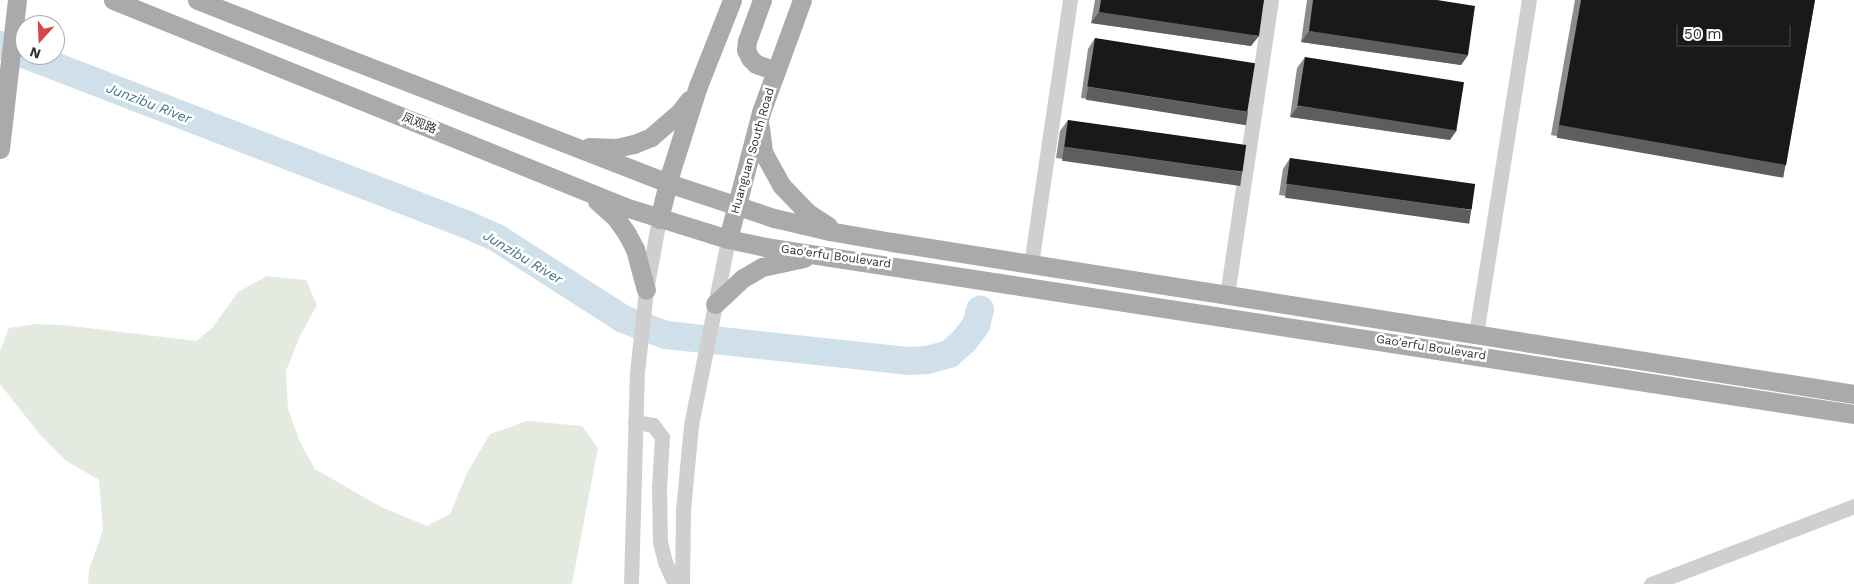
<!DOCTYPE html>
<html>
<head>
<meta charset="utf-8">
<style>
	body { margin:0 }
	#map { position:relative; width:1854px; height:584px; overflow:hidden; background:#fff; font-family:"Work Sans","Noto Sans SC",sans-serif }
	div>[style] { position:absolute }
	.green>* { inset:0; background:#e4eadf }
	.river>* { height:28px; margin:-14px; padding:0 14px; transform-origin:14px; border-radius:14px; background:#d0e0eb }
	.minor>* { height:15px; margin:-7.5px; padding:0 7.5px; transform-origin:7.5px; border-radius:7.5px; background:#cfcfcf }
	.major>* { height:19px; margin:-9.5px; padding:0 9.5px; transform-origin:9.5px; border-radius:9.5px; background:#aaa }
	.wall>* { inset:0; background:#8c8c8c }
	.shaded-wall>* { inset:0; background:#5e5e5e; transform-origin:0 0 }
	.building>* { inset:0; background:#191919; transform-origin:0 0 }
	span { translate:-50% -50%; white-space:nowrap; text-align:center; line-height:1.15; -webkit-text-stroke:5px #fff; paint-order:stroke }
	.street-label { font-size:12px; color:#323232 }
	.water-label { font-size:14px; color:#45718e; font-style:italic }
	.north { position:absolute; left:15px; top:15px; width:50px; height:50px; box-sizing:border-box; background:#fff; border:1px solid #adadad; border-radius:50%; rotate:200deg; font-size:14px; font-weight:700; line-height:20px; text-align:center; color:#323232 }
	.north::after { content:''; display:block; margin:auto; width:18px; height:22px; background:#d7454e; clip-path:polygon(50% 0,100% 100%,50% 72%,0 100%) }
	.scale { position:absolute; left:1676px; top:25px; width:115px; height:22px; box-sizing:border-box; border:2px solid #323232; border-top:0; padding-left:6px; font-size:15px; line-height:18px; white-space:nowrap; color:#323232; -webkit-text-stroke:4px #fff; paint-order:stroke }
</style>
</head>
<body>
<div id="map">
	<div class="green">
		<div style="clip-path:polygon(267px 276px,306px 280px,317px 305px,300px 336px,286px 371px,288px 409px,300px 442px,315px 469px,381px 507px,427px 526px,450px 514px,467px 473px,490px 434px,527px 421px,582px 426px,598px 448px,572px 584px,88px 584px,89px 570px,103px 530px,99px 480px,65px 460px,42px 437px,0 384px,0 351px,9px 328px,36px 324px,63px 325px,196px 341px,212px 328px,238px 292px)"></div>
	</div>
	<div class="river">
		<div style="left:0;top:45px;width:501px;rotate:21.04deg"></div>
		<div style="left:468px;top:225px;width:32px;rotate:24deg"></div>
		<div style="left:497px;top:238px;width:150px;rotate:32.7deg"></div>
		<div style="left:623px;top:319px;width:46px;rotate:20.4deg"></div>
		<div style="left:666px;top:335px;width:243px;rotate:6.1deg"></div>
		<div style="left:908px;top:361px;width:19px;rotate:-3deg"></div>
		<div style="left:927px;top:360px;width:23px;rotate:-15deg"></div>
		<div style="left:949px;top:354px;width:20px;rotate:-41deg"></div>
		<div style="left:964px;top:341px;width:20px;rotate:-53deg"></div>
		<div style="left:976px;top:325px;width:16px;rotate:-75deg"></div>
	</div>
	<div class="minor">
		<div style="left:1031px;top:264px;width:267px;rotate:-81.6deg"></div>
		<div style="left:1227px;top:295px;width:298px;rotate:-81.5deg"></div>
		<div style="left:1476px;top:334px;width:338px;rotate:-81deg"></div>
		<div style="left:635px;top:422px;width:18px;rotate:9deg"></div>
		<div style="left:653px;top:425px;width:15px;rotate:53deg"></div>
		<div style="left:662px;top:437px;width:50px;rotate:93.4deg"></div>
		<div style="left:659px;top:487px;width:55px;rotate:89deg"></div>
		<div style="left:660px;top:542px;width:21px;rotate:76deg"></div>
		<div style="left:665px;top:562px;width:24px;rotate:66deg"></div>
		<div style="left:631px;top:584px;width:212px;rotate:-88.4deg"></div>
		<div style="left:637px;top:372px;width:82px;rotate:-83.7deg"></div>
		<div style="left:646px;top:290px;width:72px;rotate:-79.6deg"></div>
		<div style="left:682px;top:584px;width:74px;rotate:-89.2deg"></div>
		<div style="left:683px;top:510px;width:85px;rotate:-84.6deg"></div>
		<div style="left:691px;top:425px;width:190px;rotate:-78.7deg"></div>
		<div style="left:1651px;top:584px;width:217px;rotate:-21deg"></div>
	</div>
	<div class="major">
		<div style="left:113px;top:0;width:552px;rotate:22.01deg"></div>
		<div style="left:625px;top:207px;width:108px;rotate:17.3deg"></div>
		<div style="left:728px;top:239px;width:38px;rotate:12deg"></div>
		<div style="left:765px;top:247px;width:1102px;rotate:8.72deg"></div>
		<div style="left:197px;top:0;width:505px;rotate:21.23deg"></div>
		<div style="left:668px;top:183px;width:112px;rotate:18.3deg"></div>
		<div style="left:774px;top:218px;width:57px;rotate:13.3deg"></div>
		<div style="left:829px;top:231px;width:64px;rotate:9.9deg"></div>
		<div style="left:892px;top:242px;width:974px;rotate:8.98deg"></div>
		<div style="left:762px;top:0;width:44px;rotate:110.1deg"></div>
		<div style="left:747px;top:41px;width:9px;rotate:96deg"></div>
		<div style="left:746px;top:50px;width:9px;rotate:63deg"></div>
		<div style="left:750px;top:58px;width:8px;rotate:45deg"></div>
		<div style="left:756px;top:64px;width:21px;rotate:19deg"></div>
		<div style="left:760px;top:127px;width:25px;rotate:83deg"></div>
		<div style="left:763px;top:152px;width:38px;rotate:61deg"></div>
		<div style="left:781px;top:185px;width:39px;rotate:46deg"></div>
		<div style="left:808px;top:213px;width:24px;rotate:33deg"></div>
		<div style="left:589px;top:147px;width:27px;rotate:2deg"></div>
		<div style="left:616px;top:148px;width:18px;rotate:-13deg"></div>
		<div style="left:634px;top:144px;width:18px;rotate:-22deg"></div>
		<div style="left:651px;top:137px;width:38px;rotate:-41deg"></div>
		<div style="left:680px;top:112px;width:15px;rotate:-53deg"></div>
		<div style="left:0;top:149px;width:150px;rotate:-83.5deg"></div>
		<div style="left:597px;top:201px;width:25px;rotate:42deg"></div>
		<div style="left:616px;top:218px;width:19px;rotate:55deg"></div>
		<div style="left:627px;top:234px;width:17px;rotate:62deg"></div>
		<div style="left:635px;top:249px;width:42px;rotate:75deg"></div>
		<div style="left:659px;top:219px;width:49px;rotate:-76deg"></div>
		<div style="left:671px;top:171px;width:89px;rotate:-72.4deg"></div>
		<div style="left:698px;top:86px;width:92px;rotate:-68.4deg"></div>
		<div style="left:728px;top:239px;width:131px;rotate:-75.4deg"></div>
		<div style="left:761px;top:112px;width:119px;rotate:-69.9deg"></div>
		<div style="left:715px;top:304px;width:38px;rotate:-43deg"></div>
		<div style="left:743px;top:278px;width:22px;rotate:-30deg"></div>
		<div style="left:762px;top:267px;width:43px;rotate:-12.1deg"></div>
	</div>
	<div class="wall">
		<div style="clip-path:polygon(1095px 0,1264px 0,1251px 46px,1091px 23px)"></div>
		<div style="clip-path:polygon(1307px 0,1437px 0,1468px 55px,1461px 65px,1301px 42px)"></div>
		<div style="clip-path:polygon(1575px 0,1815px 0,1786px 165px,1779px 176px,1551px 135px)"></div>
		<div style="clip-path:polygon(1095px 38px,1248px 111px,1240px 121px,1081px 98px,1088px 49px)"></div>
		<div style="clip-path:polygon(1305px 57px,1450px 140px,1290px 117px,1297px 68px)"></div>
		<div style="clip-path:polygon(1068px 120px,1242px 173px,1234px 184px,1056px 158px,1060px 131px)"></div>
		<div style="clip-path:polygon(1290px 158px,1471px 211px,1464px 222px,1279px 195px,1283px 169px)"></div>
	</div>
	<div class="shaded-wall">
		<div style="clip-path:polygon(1099px 12px,1259px 36px,1251px 46px,1091px 23px)"></div>
		<div style="clip-path:polygon(1309px 31px,1468px 55px,1461px 65px,1301px 42px)"></div>
		<div style="left:1088px;top:87px;width:162px;height:13px;rotate:9deg"></div>
		<div style="clip-path:polygon(1298px 106px,1457px 130px,1450px 140px,1290px 117px)"></div>
		<div style="left:1559px;top:125px;width:230px;height:13px;rotate:10deg"></div>
		<div style="left:1064px;top:147px;width:180px;height:14px;rotate:8deg"></div>
		<div style="left:1287px;top:184px;width:186px;height:14px;rotate:8deg"></div>
	</div>
	<div class="building">
		<div style="clip-path:polygon(1101px 0,1264px 0,1259px 36px,1099px 12px)"></div>
		<div style="clip-path:polygon(1313px 0,1437px 0,1475px 6px,1468px 55px,1309px 31px)"></div>
		<div style="clip-path:polygon(1581px 0,1815px 0,1786px 165px,1559px 125px)"></div>
		<div style="left:1095px;top:38px;width:162px;height:49px;rotate:9deg"></div>
		<div style="left:1305px;top:57px;width:161px;height:49px;rotate:9deg"></div>
		<div style="left:1068px;top:120px;width:180px;height:27px;rotate:8deg"></div>
		<div style="left:1290px;top:158px;width:187px;height:26px;rotate:8deg"></div>
	</div>
	<div class="street-label">
		<span style="left:419px;top:124px;rotate:22deg">凤观路</span>
		<span style="left:753px;top:151px;rotate:-74deg">Huanguan South Road</span>
		<span style="left:836px;top:257px;rotate:8deg">Gao'erfu Boulevard</span>
		<span style="left:1431px;top:348px;rotate:9deg">Gao'erfu Boulevard</span>
	</div>
	<div class="water-label">
		<span style="left:149px;top:103px;rotate:21deg">Junzibu River</span>
		<span style="left:523px;top:257px;rotate:31deg">Junzibu River</span>
	</div>
	<div class="north">N</div>
	<div class="scale">50 m</div>
</div>
</body>
</html>
